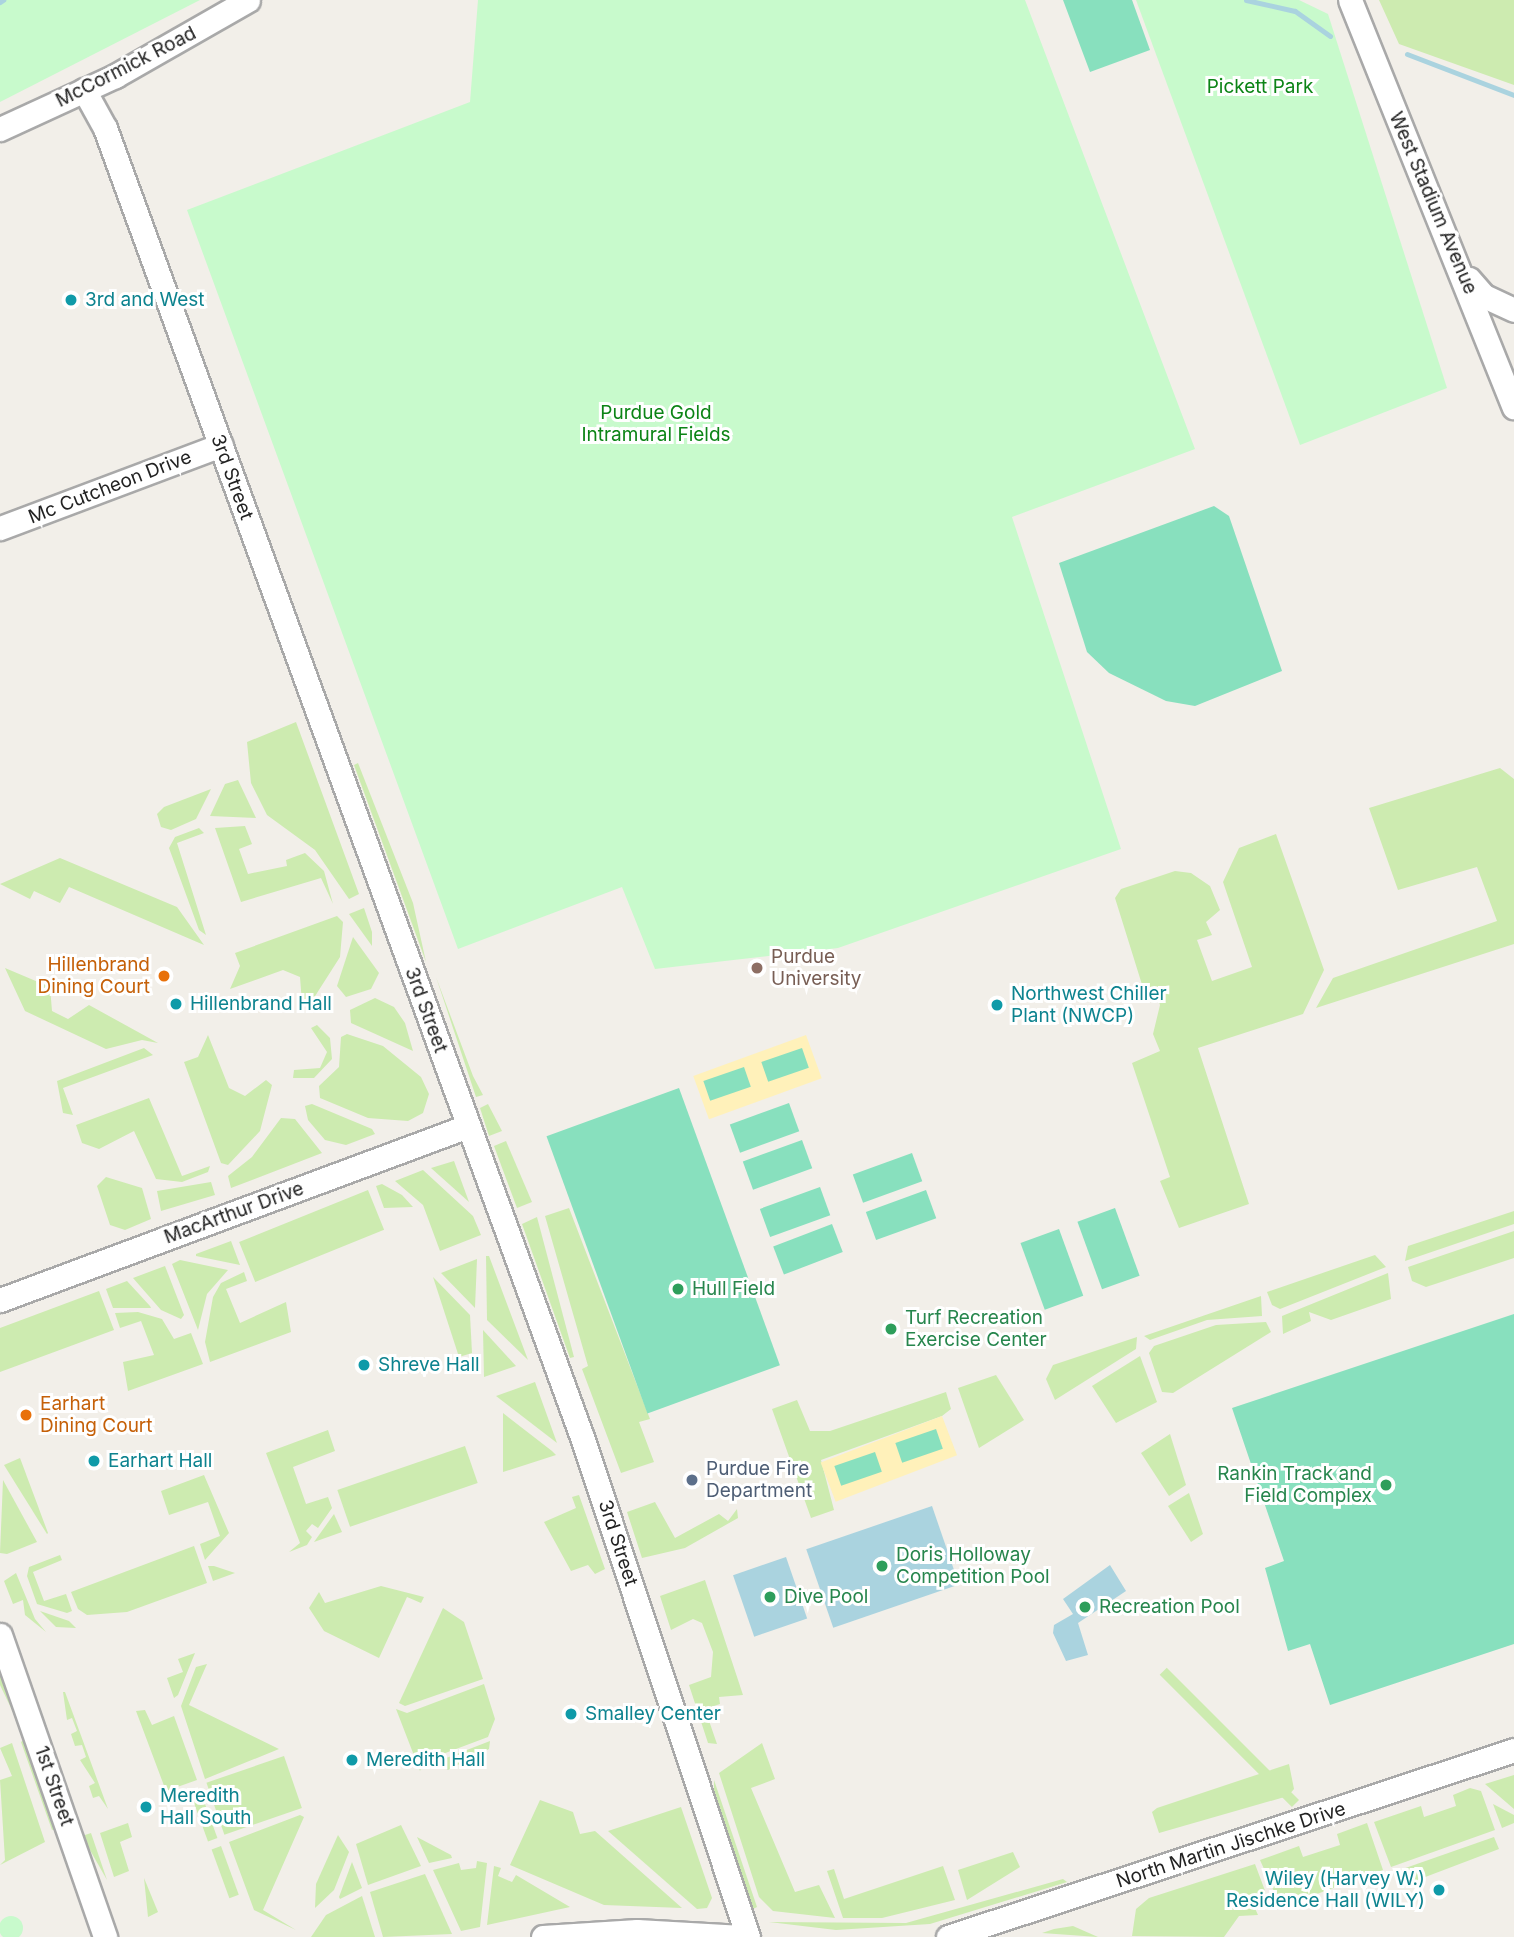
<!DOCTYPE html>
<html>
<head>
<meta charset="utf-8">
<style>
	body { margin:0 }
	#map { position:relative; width:1514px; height:1937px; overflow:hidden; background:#f2efe9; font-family:Inter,sans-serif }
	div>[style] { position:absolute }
	.grass>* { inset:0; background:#cdebb0; transform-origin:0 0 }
	.sand>* { inset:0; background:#fff1ba; transform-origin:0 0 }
	.park>* { inset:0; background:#c8facc }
	.round { border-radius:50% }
	.pitch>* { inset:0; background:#88e0be; transform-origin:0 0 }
	.water>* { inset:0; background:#aad3df; transform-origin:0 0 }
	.stream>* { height:5px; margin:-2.5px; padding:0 2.5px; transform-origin:2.5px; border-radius:2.5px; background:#aad3df }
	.roads { filter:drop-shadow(2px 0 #a9a9a9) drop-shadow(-2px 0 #a9a9a9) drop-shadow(0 2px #a9a9a9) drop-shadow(0 -2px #a9a9a9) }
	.minor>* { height:23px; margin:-11.5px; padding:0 11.5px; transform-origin:11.5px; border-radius:11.5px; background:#fff }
	.dots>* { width:19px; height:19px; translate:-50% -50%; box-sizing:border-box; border:4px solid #fff; border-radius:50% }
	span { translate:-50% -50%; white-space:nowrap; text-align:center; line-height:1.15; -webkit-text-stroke:6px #fff; paint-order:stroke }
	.street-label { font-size:19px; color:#222 }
	.park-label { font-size:19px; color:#0c8416 }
	.culture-label { font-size:19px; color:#0d838f }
	.left { translate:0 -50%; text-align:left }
	.right { translate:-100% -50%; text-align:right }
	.education-label { font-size:19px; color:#785e54 }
	.food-label { font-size:19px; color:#c56008 }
	.leisure-label { font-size:19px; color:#27864d }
	.service-label { font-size:19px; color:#4e5e75 }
</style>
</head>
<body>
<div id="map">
	<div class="grass">
		<div style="clip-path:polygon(1379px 0,1514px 0,1514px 85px,1399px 44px)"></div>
		<div style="clip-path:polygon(296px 722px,359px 894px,349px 899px,315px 850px,267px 815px,251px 783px,247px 742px)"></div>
		<div style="clip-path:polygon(358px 763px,413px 903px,426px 962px,354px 765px)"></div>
		<div style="clip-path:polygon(1500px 768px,1514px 779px,1514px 944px,1316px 1008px,1333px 978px,1497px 921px,1477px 867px,1398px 890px,1369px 808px)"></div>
		<div style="clip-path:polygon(238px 780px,256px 818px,210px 816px,225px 784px)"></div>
		<div style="clip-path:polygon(211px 789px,196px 819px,171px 830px,161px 827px,157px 814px,164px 807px)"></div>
		<div style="clip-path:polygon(245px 826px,252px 844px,239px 849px,248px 874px,287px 866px,286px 860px,305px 853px,324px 871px,333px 904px,321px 878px,241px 902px,215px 828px)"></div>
		<div style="clip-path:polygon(199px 828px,204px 833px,177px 843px,206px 935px,199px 930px,169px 848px,175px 837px)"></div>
		<div style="clip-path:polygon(1276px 834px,1324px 970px,1303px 1014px,1198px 1048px,1249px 1204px,1179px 1228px,1160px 1181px,1170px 1177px,1132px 1063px,1160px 1051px,1153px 1034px,1160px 1005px,1154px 987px,1144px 991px,1115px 898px,1121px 889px,1175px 871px,1191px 873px,1210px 886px,1220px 910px,1206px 922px,1212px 935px,1197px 940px,1212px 981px,1252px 967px,1223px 882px,1239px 848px)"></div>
		<div style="clip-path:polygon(60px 858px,177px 907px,204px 945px,69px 887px,60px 903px,34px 891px,30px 899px,0 884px)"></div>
		<div style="clip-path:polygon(364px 908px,372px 932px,372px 946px,349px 914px)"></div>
		<div style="clip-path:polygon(337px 916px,343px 922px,340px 957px,310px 1004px,302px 1003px,300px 977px,283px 970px,230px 989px,240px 966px,235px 953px)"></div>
		<div style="clip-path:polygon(353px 937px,379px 973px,371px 989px,346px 997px,337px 986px)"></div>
		<div style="clip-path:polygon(5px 968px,50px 987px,52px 1011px,68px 1019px,89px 1005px,158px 1043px,142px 1040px,106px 1049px,25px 1011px)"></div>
		<div style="clip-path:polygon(436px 977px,473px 1076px,483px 1095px,476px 1097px)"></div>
		<div style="clip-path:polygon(375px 998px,394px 1007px,405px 1023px,413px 1051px,351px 1023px,350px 1010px)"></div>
		<div style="clip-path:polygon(317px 1025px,330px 1038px,332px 1059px,314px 1078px,293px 1078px,294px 1070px,320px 1068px,327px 1052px,311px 1028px)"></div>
		<div style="clip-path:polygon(347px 1034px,383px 1046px,421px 1077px,429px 1094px,423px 1113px,408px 1121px,368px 1118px,320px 1098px,319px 1086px,339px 1067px,341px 1037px)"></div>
		<div style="clip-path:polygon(208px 1035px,229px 1088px,245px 1096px,266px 1080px,272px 1085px,260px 1131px,228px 1165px,221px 1163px,184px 1062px,198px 1057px)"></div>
		<div style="clip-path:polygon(144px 1048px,153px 1055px,63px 1088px,73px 1115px,63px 1113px,57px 1081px)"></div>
		<div style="clip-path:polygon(149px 1098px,182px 1176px,210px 1166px,208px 1172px,182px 1182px,156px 1179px,134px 1131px,99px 1149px,82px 1143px,76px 1125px)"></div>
		<div style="clip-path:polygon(312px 1104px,372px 1129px,375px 1134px,346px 1145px,325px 1140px,308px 1120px,305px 1106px)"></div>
		<div style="clip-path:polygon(488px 1104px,502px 1131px,489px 1136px,480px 1108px)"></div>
		<div style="clip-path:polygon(281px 1118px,295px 1119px,322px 1153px,231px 1188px,228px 1176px,252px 1157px)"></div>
		<div style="clip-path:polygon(506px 1141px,532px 1202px,517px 1208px,494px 1146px)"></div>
		<div style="clip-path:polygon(454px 1161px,469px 1202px,431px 1168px)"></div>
		<div style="clip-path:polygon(423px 1170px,473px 1216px,481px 1235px,440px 1251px,423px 1205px,395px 1181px)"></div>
		<div style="clip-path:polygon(106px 1177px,142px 1188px,151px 1219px,125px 1230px,110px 1225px,97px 1186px)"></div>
		<div style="clip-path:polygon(211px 1182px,215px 1195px,161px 1211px,157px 1191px)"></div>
		<div style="clip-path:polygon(382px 1184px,402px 1195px,413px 1207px,384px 1208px,376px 1186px)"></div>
		<div style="left:368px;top:1190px;width:43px;height:139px;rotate:68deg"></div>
		<div style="clip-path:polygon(569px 1208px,650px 1419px,639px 1422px,654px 1462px,621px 1473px,582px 1369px,588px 1366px,545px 1216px)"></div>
		<div style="clip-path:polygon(1514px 1211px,1514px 1224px,1405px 1261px,1408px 1246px)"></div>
		<div style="clip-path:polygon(537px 1217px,574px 1357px,570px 1358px,522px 1224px)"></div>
		<div style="clip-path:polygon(1514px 1231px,1514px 1258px,1426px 1287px,1412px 1281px,1408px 1267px)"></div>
		<div style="clip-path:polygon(231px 1241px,240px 1265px,196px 1256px,196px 1254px)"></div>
		<div style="clip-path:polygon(1375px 1255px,1386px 1267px,1280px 1309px,1272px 1305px,1267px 1292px)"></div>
		<div style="clip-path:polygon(486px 1256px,489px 1256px,528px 1360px,487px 1320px)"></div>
		<div style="clip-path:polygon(477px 1259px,475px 1308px,441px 1273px)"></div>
		<div style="clip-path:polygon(180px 1260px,228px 1270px,207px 1294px,198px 1330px,172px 1264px)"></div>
		<div style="clip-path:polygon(165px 1266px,184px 1315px,181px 1319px,161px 1310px,133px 1278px)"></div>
		<div style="clip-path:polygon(244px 1272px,247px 1281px,226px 1289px,240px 1323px,286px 1302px,291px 1332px,210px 1362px,205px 1342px,213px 1297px,221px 1283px)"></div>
		<div style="clip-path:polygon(1388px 1273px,1391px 1299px,1331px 1320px,1309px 1312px,1311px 1321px,1283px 1334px,1282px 1316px)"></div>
		<div style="clip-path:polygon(433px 1277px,470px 1315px,472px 1353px,459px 1357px)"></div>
		<div style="clip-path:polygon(127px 1281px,150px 1306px,151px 1308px,113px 1308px,106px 1289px)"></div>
		<div style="clip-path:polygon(99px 1291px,114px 1330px,0 1372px,0 1328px)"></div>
		<div style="clip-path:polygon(1261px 1296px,1262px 1316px,1207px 1320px,1150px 1340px,1144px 1336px)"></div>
		<div style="clip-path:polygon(138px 1312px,162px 1319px,174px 1339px,191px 1333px,203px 1364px,128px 1391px,123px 1362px,154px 1355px,141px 1321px,120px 1328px,115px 1313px)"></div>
		<div style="clip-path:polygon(1266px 1322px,1271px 1332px,1173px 1393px,1162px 1392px,1149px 1353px,1154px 1346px,1216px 1325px)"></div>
		<div style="clip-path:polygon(483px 1330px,516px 1366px,484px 1377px)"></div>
		<div style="clip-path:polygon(1137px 1337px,1136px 1349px,1055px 1400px,1046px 1379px,1053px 1365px)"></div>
		<div style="clip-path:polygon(1140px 1356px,1157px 1402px,1116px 1423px,1092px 1386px)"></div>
		<div style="clip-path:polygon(996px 1375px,1024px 1420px,979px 1448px,958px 1388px)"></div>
		<div style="clip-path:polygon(535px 1382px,557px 1443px,496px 1396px)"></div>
		<div style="clip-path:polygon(946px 1392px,951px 1409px,942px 1416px,821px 1460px,834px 1510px,811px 1518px,772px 1409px,797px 1400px,810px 1431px,830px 1431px)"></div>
		<div style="clip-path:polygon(503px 1413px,552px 1451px,556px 1455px,503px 1472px)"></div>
		<div style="clip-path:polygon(328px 1430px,335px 1451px,293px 1467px,306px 1504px,328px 1497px,332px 1508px,318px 1528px,312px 1524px,306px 1531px,312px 1537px,307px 1545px,289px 1552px,300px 1543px,266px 1453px)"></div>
		<div style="clip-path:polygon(1170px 1434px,1186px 1485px,1169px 1496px,1141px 1453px)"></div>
		<div style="left:465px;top:1446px;width:39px;height:135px;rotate:71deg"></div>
		<div style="clip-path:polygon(20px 1458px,48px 1533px,47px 1534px,4px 1465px)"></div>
		<div style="clip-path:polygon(204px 1475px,229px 1533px,205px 1560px,200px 1544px,220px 1536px,208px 1502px,169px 1515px,161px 1491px)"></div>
		<div style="clip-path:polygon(3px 1480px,37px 1542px,7px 1554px,0 1553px)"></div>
		<div style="clip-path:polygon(1189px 1493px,1203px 1534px,1191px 1542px,1168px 1506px)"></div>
		<div style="clip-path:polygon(579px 1495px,605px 1569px,595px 1574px,588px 1565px,571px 1571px,544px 1522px,576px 1508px,572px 1497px)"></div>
		<div style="clip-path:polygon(655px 1502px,675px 1538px,719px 1514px,728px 1521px,737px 1509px,738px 1518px,685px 1548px,642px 1558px,627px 1512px)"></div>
		<div style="clip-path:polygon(334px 1514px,342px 1532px,314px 1542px)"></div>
		<div style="clip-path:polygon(194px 1546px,207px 1583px,127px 1612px,87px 1615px,78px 1609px,71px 1592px)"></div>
		<div style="clip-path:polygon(60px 1555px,62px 1560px,33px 1572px,44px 1601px,66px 1594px,72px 1611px,67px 1613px,37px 1604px,27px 1576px,29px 1567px)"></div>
		<div style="clip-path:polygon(208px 1566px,214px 1566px,235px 1573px,213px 1581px)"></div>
		<div style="clip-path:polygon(16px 1573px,35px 1619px,46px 1632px,25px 1615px,23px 1600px,13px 1604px,4px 1581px)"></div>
		<div style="clip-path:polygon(705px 1580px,743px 1695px,719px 1697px,720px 1704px,705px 1709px,717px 1744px,708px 1743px,689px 1685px,711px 1677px,713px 1652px,702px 1623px,693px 1619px,671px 1630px,660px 1596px)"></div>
		<div style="clip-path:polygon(381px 1586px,424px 1597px,421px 1603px,407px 1597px,379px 1658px,324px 1631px,309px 1608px,319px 1592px,325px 1603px)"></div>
		<div style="clip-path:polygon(443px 1608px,464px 1622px,483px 1679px,405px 1706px,399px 1703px)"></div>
		<div style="clip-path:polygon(40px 1611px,69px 1621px,76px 1628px,56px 1627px)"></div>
		<div style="clip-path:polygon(195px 1653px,178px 1695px,174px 1698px,167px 1678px,183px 1672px,178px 1659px)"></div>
		<div style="clip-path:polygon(207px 1664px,189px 1705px,279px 1749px,205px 1779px,181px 1706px,196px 1667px)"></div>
		<div style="clip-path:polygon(0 1671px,22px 1731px,0 1685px)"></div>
		<div style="clip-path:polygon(484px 1684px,495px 1719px,488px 1737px,424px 1761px,420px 1771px,396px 1709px,407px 1713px)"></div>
		<div style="clip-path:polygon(63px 1692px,65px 1692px,108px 1809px,99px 1796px,93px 1798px,89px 1786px,95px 1783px,80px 1760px,86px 1757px,82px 1745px,75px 1746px,71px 1734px,77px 1731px,72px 1718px,67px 1720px)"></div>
		<div style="clip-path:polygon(145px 1710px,152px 1725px,174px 1716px,197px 1780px,166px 1791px,136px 1711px)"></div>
		<div style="clip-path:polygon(25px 1739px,55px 1829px,52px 1830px,21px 1742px)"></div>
		<div style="clip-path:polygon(490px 1741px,489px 1749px,448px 1770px,436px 1762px)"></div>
		<div style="clip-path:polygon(12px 1743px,45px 1842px,0 1865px,5px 1860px,0 1780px,12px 1776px,0 1748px)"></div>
		<div style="clip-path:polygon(762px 1743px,775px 1779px,751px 1788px,795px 1892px,819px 1885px,835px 1918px,773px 1911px,759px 1897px,719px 1773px)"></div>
		<div style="left:284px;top:1756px;width:55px;height:82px;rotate:71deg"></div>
		<div style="clip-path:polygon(1289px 1764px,1294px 1789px,1288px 1796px,1159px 1833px,1152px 1812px,1157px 1808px)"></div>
		<div style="clip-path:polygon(1514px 1775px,1514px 1809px,1485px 1784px)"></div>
		<div style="clip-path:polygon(714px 1780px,757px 1907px,753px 1909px,714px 1790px)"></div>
		<div style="clip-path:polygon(1470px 1788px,1481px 1791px,1495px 1830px,1391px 1867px,1374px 1822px,1421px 1806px,1424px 1817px,1456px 1806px,1453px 1795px)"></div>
		<div style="left:201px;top:1793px;width:48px;height:10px;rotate:70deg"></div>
		<div style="clip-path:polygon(540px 1800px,573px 1812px,580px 1834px,595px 1831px,682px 1908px,604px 1905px,510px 1865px)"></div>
		<div style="left:1299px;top:1800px;width:10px;height:187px;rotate:135deg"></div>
		<div style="clip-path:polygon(1493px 1804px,1514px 1815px,1514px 1823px,1502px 1828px)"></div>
		<div style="clip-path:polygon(681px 1807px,712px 1898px,707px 1908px,697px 1909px,608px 1831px)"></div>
		<div style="clip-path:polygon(300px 1815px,304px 1817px,263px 1910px,296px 1930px,254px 1910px,229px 1842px)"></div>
		<div style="clip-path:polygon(128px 1823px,132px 1837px,120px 1842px,129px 1871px,114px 1877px,100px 1833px)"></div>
		<div style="clip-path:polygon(1367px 1823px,1383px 1870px,1281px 1907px,1260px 1860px,1299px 1846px,1303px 1857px,1340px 1845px,1337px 1834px)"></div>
		<div style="clip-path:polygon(401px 1825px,421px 1866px,368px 1885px,356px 1844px)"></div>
		<div style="clip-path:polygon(91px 1833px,107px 1880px,82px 1836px)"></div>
		<div style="clip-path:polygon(338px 1835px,349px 1852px,334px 1890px,315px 1908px,316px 1884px)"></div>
		<div style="clip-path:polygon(417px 1837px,451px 1855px,452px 1858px,429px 1863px)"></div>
		<div style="clip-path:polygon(1494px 1837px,1499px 1849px,1399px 1887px,1394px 1872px)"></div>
		<div style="left:221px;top:1846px;width:52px;height:10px;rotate:70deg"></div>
		<div style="clip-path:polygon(1013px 1852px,1020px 1867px,967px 1900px,958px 1870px)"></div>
		<div style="clip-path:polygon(477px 1861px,487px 1863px,480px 1927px,461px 1931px,433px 1870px,459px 1863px,461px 1870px,476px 1868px)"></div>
		<div style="clip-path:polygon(352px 1862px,362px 1888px,340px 1899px,339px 1897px)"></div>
		<div style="clip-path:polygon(1255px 1864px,1267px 1896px,1254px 1906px,1258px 1915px,1239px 1916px,1224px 1937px,1132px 1936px,1136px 1909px,1149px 1898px)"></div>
		<div style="clip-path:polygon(494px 1866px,501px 1868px,498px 1876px,512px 1882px,516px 1875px,570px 1907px,487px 1925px)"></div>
		<div style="clip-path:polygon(943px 1866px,955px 1900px,882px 1918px,843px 1918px,827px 1871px,834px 1869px,844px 1899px)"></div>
		<div style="clip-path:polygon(425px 1874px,452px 1934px,383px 1937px,370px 1892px)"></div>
		<div style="clip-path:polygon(144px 1878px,158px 1912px,148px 1917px)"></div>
		<div style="clip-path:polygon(1063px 1879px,1067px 1882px,930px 1924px,836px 1930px,769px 1922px,906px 1923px)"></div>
		<div style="clip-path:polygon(362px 1896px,375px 1937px,311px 1937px,326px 1915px)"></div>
		<div style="clip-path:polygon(1073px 1926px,1098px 1937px,1042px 1933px,1054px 1929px)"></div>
	</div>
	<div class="sand">
		<div style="left:806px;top:1035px;width:46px;height:120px;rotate:70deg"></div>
		<div style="left:942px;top:1416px;width:42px;height:130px;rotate:69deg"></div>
	</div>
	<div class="park">
		<div style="clip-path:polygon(0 0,200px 0,0 102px)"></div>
		<div style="clip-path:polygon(478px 0,1025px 0,1195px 449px,1012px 517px,1121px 849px,838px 948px,655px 969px,622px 887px,458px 949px,187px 210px,470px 102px)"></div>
		<div style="clip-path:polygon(1136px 0,1299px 0,1328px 14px,1447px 388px,1300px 445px)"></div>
		<div class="round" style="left:-1px;top:1916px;width:24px;height:24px"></div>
	</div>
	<div class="pitch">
		<div style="clip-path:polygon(1063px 0,1132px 0,1150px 50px,1090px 72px)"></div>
		<div style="clip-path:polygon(1214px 506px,1229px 516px,1282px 671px,1195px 706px,1166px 701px,1109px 673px,1087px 652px,1059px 563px)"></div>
		<div style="left:802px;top:1048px;width:21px;height:43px;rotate:71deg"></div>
		<div style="left:744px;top:1067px;width:21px;height:43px;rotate:71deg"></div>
		<div style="left:679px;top:1088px;width:295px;height:141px;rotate:70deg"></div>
		<div style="left:789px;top:1103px;width:30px;height:63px;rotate:70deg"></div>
		<div style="left:802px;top:1140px;width:30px;height:63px;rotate:70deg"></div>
		<div style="left:912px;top:1153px;width:30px;height:63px;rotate:70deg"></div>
		<div style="left:820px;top:1187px;width:30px;height:64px;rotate:70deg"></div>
		<div style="left:926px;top:1190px;width:30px;height:64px;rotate:70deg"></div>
		<div style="left:1115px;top:1208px;width:72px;height:40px;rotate:70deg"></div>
		<div style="left:832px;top:1224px;width:30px;height:63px;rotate:69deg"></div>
		<div style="left:1059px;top:1229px;width:71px;height:41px;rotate:70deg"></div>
		<div style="clip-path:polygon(1514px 1314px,1514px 1644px,1330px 1705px,1310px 1644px,1288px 1651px,1265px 1568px,1284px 1561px,1232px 1408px)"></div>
		<div style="left:936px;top:1429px;width:21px;height:43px;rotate:71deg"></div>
		<div style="left:875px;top:1452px;width:21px;height:43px;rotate:71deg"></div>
	</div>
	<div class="water">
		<div style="left:932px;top:1506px;width:83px;height:133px;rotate:71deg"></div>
		<div style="left:786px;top:1557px;width:65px;height:56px;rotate:71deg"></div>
		<div style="clip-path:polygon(1110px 1565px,1126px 1591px,1078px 1623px,1088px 1655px,1066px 1661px,1053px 1633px,1054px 1625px,1073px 1614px,1063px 1599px)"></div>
	</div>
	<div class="stream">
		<div style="left:1246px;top:0;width:50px;rotate:12.7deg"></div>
		<div style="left:1295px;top:11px;width:43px;rotate:35.5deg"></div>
		<div style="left:0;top:2px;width:4px;rotate:-34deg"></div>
		<div style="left:1407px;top:54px;width:115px;rotate:21deg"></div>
	</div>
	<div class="roads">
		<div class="minor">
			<div style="left:1350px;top:0;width:439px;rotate:68.1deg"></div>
			<div style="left:84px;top:90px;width:43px;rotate:61.1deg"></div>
			<div style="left:105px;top:128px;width:1393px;rotate:69.98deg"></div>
			<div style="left:582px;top:1437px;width:527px;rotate:71.63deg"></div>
			<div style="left:0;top:129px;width:127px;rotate:-24.7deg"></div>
			<div style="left:115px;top:76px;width:153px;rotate:-29.7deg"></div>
			<div style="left:1469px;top:279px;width:23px;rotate:49deg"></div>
			<div style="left:1484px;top:296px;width:33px;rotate:25deg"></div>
			<div style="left:0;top:528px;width:236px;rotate:-20.6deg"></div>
			<div style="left:0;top:1300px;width:499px;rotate:-20.4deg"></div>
			<div style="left:0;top:1635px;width:320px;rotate:70.8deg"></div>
			<div style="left:543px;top:1937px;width:94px;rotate:-3.7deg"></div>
			<div style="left:637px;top:1931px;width:105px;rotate:3.3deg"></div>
			<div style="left:948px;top:1937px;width:596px;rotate:-18.28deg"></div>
		</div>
	</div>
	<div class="dots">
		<div style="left:71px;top:300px;background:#0f9aa8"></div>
		<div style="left:757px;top:968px;background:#8d6e63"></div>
		<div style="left:164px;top:976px;background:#e8710a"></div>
		<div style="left:176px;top:1004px;background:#0f9aa8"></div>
		<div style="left:997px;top:1005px;background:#0f9aa8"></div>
		<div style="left:678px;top:1289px;background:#2e9e5b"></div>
		<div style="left:891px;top:1329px;background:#2e9e5b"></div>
		<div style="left:364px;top:1365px;background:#0f9aa8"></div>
		<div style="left:26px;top:1415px;background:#e8710a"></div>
		<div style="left:94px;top:1461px;background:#0f9aa8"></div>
		<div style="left:692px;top:1480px;background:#5c6f8a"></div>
		<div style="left:1386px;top:1485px;background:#2e9e5b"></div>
		<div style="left:882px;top:1566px;background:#2e9e5b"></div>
		<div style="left:770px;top:1597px;background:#2e9e5b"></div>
		<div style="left:1085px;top:1607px;background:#2e9e5b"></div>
		<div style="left:571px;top:1714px;background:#0f9aa8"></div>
		<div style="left:352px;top:1760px;background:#0f9aa8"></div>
		<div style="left:146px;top:1807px;background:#0f9aa8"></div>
		<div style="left:1439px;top:1890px;background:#0f9aa8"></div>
	</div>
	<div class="street-label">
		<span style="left:126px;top:67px;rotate:-27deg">McCormick Road</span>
		<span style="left:1433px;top:203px;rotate:67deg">West Stadium Avenue</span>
		<span style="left:232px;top:477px;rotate:70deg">3rd Street</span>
		<span style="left:110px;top:487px;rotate:-21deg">Mc Cutcheon Drive</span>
		<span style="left:426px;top:1010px;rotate:70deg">3rd Street</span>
		<span style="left:234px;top:1213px;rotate:-20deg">MacArthur Drive</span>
		<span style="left:618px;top:1543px;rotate:72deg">3rd Street</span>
		<span style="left:54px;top:1786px;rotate:71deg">1st Street</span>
		<span style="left:1231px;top:1845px;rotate:-18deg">North Martin Jischke Drive</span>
	</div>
	<div class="park-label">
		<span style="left:1260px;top:87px">Pickett Park</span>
		<span style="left:656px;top:424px">Purdue Gold<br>Intramural Fields</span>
	</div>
	<div class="culture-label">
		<span class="left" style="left:85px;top:300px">3rd and West</span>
		<span class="left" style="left:1011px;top:1005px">Northwest Chiller<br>Plant (NWCP)</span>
		<span class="left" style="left:190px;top:1004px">Hillenbrand Hall</span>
		<span class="left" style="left:378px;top:1365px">Shreve Hall</span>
		<span class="left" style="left:108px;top:1461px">Earhart Hall</span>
		<span class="left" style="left:585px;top:1714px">Smalley Center</span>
		<span class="left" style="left:366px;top:1760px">Meredith Hall</span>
		<span class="left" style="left:160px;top:1807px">Meredith<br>Hall South</span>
		<span class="right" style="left:1425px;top:1890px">Wiley (Harvey W.)<br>Residence Hall (WILY)</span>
	</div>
	<div class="education-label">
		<span class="left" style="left:771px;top:968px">Purdue<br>University</span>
	</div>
	<div class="food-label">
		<span class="right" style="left:150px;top:976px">Hillenbrand<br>Dining Court</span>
		<span class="left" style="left:40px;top:1415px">Earhart<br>Dining Court</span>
	</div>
	<div class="leisure-label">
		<span class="left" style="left:692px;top:1289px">Hull Field</span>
		<span class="left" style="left:905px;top:1329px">Turf Recreation<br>Exercise Center</span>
		<span class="right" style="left:1372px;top:1485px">Rankin Track and<br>Field Complex</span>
		<span class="left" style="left:896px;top:1566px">Doris Holloway<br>Competition Pool</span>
		<span class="left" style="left:784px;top:1597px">Dive Pool</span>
		<span class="left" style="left:1099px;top:1607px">Recreation Pool</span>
	</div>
	<div class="service-label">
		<span class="left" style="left:706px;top:1480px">Purdue Fire<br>Department</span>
	</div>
</div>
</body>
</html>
